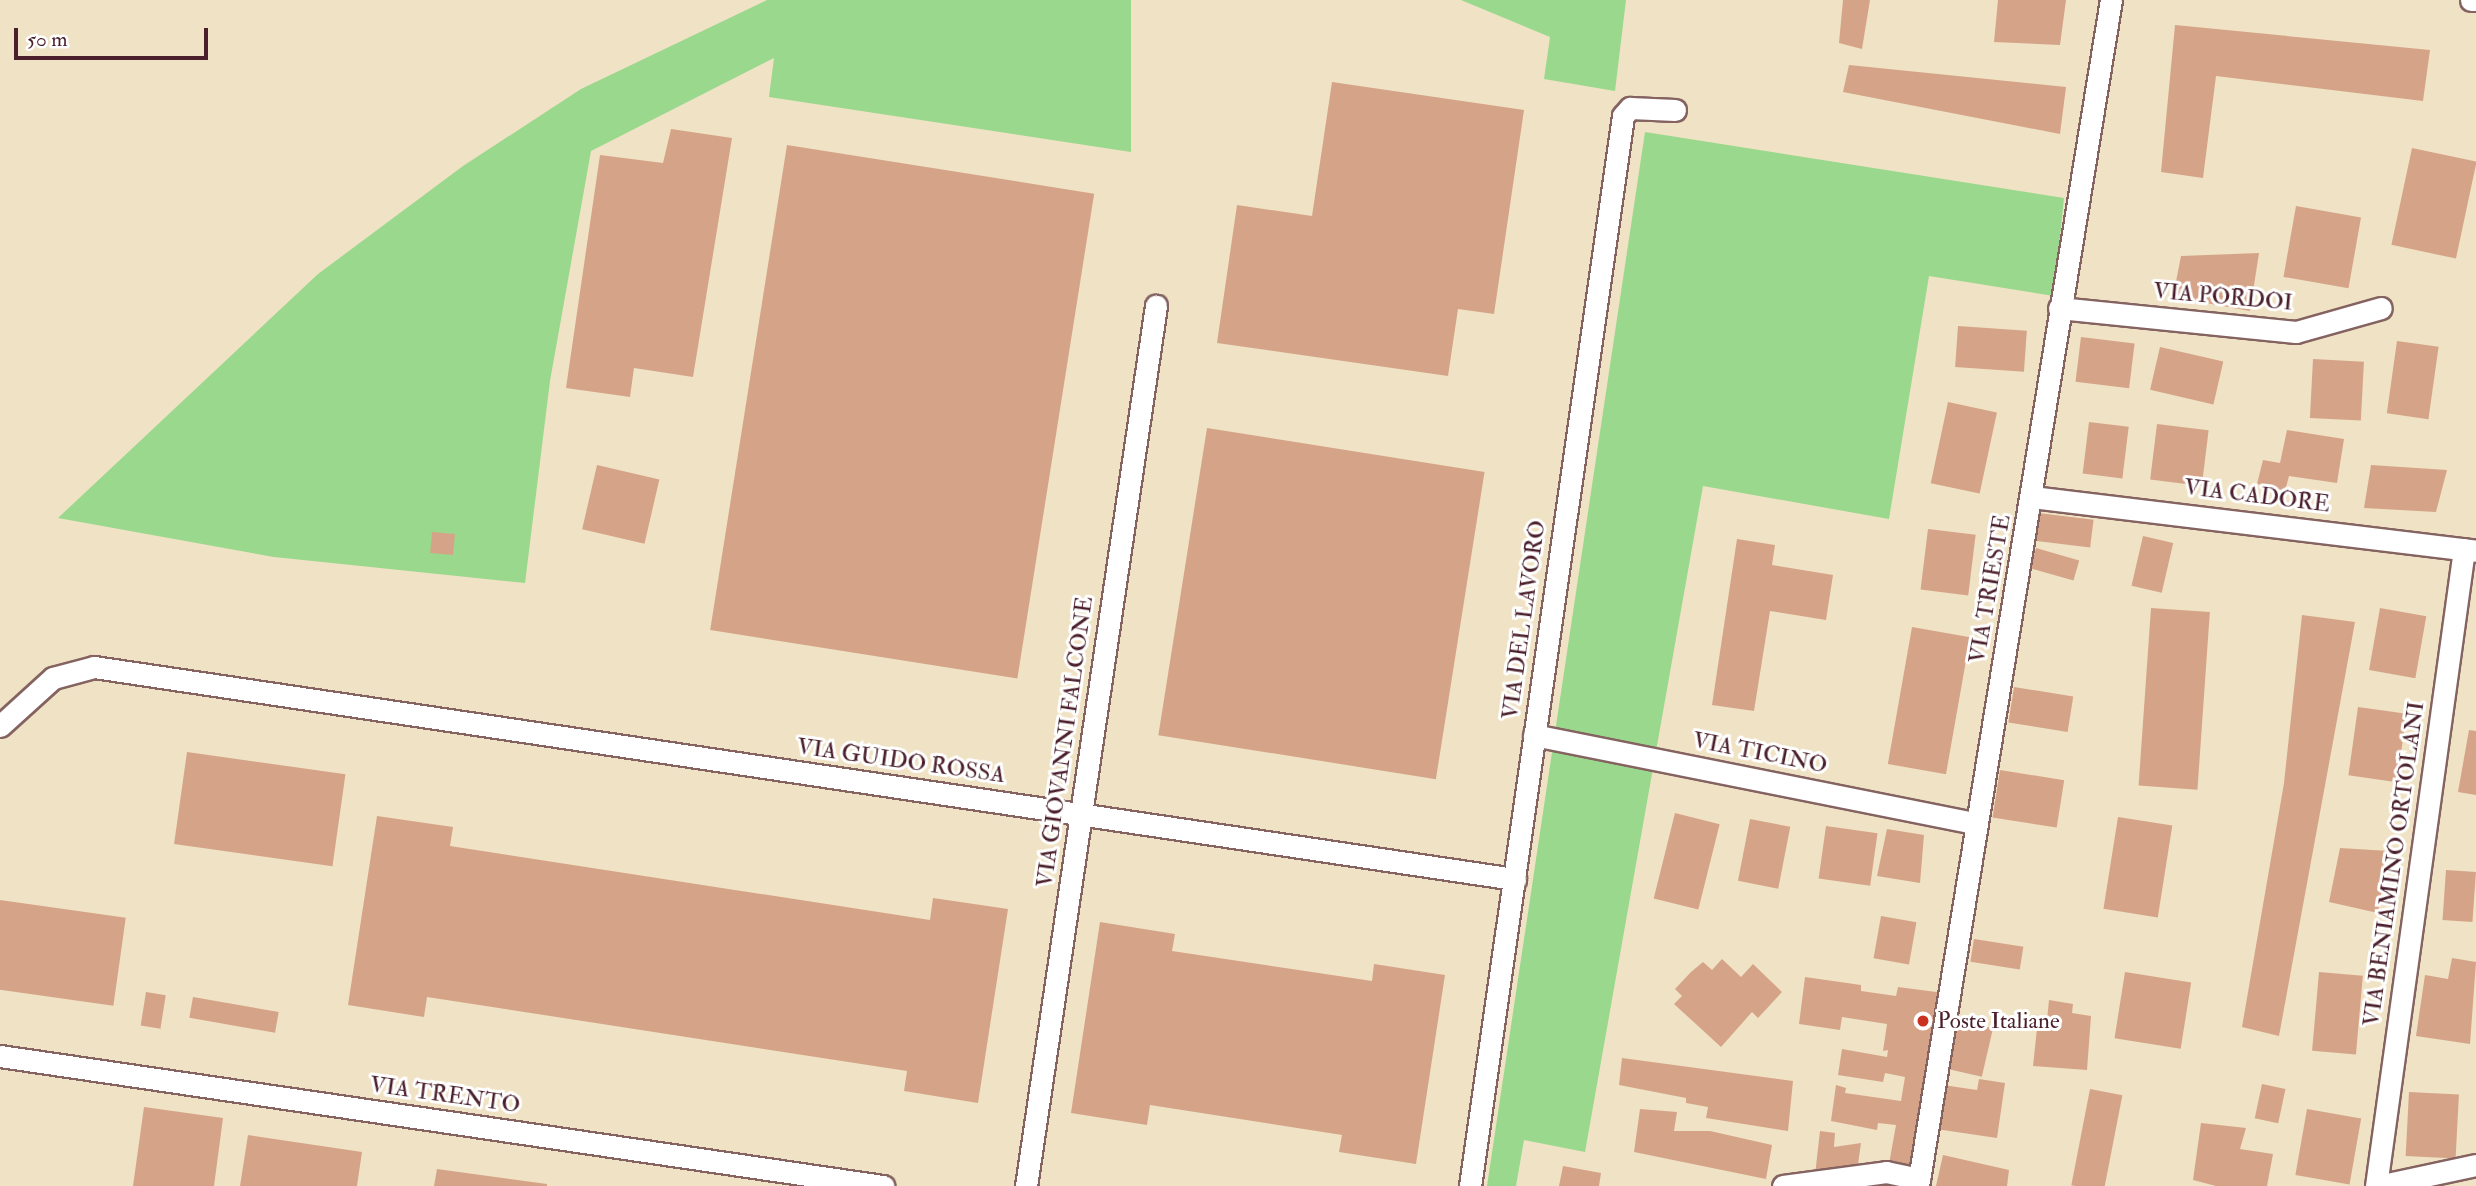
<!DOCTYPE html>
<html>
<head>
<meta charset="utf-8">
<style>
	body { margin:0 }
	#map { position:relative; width:2476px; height:1186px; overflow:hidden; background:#f0e2c4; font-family:"IM FELL Double Pica",serif }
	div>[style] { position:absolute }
	.green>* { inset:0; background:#9ad88d }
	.building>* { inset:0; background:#d5a488; transform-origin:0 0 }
	.roads { filter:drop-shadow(2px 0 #846361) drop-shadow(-2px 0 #846361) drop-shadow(0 2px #846361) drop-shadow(0 -2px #846361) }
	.minor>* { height:21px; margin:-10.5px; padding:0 10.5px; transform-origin:10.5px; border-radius:10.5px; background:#fff }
	.dots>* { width:19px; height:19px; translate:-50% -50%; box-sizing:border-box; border:4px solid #fff; border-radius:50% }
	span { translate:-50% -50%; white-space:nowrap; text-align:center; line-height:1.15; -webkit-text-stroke:6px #fff; paint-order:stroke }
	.street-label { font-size:23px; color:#4a1f2b }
	.poi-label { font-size:23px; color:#4a1f2b }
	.left { translate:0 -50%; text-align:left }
	.scale { position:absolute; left:14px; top:28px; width:194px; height:32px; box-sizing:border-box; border:4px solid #4a1f2b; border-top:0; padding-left:9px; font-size:21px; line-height:24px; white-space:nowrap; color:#4a1f2b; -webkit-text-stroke:5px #fff; paint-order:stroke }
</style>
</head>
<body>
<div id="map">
	<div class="green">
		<div style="clip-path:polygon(767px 0,1131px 0,1131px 152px,769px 97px,774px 58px,591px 151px,550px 381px,525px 583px,274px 557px,58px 518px,318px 274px,463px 166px,581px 89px)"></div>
		<div style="clip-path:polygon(1461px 0,1626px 0,1615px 91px,1544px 79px,1550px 37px)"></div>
		<div style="clip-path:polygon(1645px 132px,2064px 198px,2054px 296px,1929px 276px,1889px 519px,1703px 486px,1585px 1152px,1524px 1140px,1516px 1186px,1487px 1186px)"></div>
	</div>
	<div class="building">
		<div style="clip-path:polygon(1843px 0,1870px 0,1862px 49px,1839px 43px)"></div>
		<div style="clip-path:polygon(1998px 0,2066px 0,2060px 45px,1994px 42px)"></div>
		<div style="clip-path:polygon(2175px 25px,2430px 50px,2423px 101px,2216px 76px,2203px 178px,2161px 172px)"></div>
		<div style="clip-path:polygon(1849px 65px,2066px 87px,2060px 134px,1843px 92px)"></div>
		<div style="clip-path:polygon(1332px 82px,1524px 110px,1494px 314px,1458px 309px,1448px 376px,1217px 343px,1237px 205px,1312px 216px)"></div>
		<div style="clip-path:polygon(671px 129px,732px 138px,693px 377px,634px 368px,630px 397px,566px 388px,600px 155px,663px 163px)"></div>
		<div style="left:787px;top:145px;width:311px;height:491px;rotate:9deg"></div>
		<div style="left:2412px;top:148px;width:66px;height:99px;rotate:12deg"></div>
		<div style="left:2296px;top:206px;width:66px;height:72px;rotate:10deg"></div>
		<div style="clip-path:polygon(2259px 253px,2250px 311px,2173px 297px,2181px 256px)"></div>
		<div style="left:1958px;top:326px;width:69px;height:41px;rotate:4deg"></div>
		<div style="left:2081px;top:337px;width:54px;height:45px;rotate:7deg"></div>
		<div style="left:2397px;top:341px;width:42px;height:73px;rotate:8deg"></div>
		<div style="left:2160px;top:347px;width:65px;height:44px;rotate:13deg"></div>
		<div style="left:2313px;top:359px;width:51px;height:59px;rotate:3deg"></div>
		<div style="left:1948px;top:402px;width:50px;height:83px;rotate:12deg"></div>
		<div style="left:2089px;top:422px;width:40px;height:52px;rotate:7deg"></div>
		<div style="left:2157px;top:424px;width:52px;height:56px;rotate:7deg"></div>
		<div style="left:1207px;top:428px;width:281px;height:311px;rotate:9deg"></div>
		<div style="clip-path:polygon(2287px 430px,2344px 439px,2337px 483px,2289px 476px,2285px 491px,2257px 484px,2263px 460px,2280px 463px)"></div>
		<div style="left:597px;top:465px;width:64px;height:66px;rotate:13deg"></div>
		<div style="clip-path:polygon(2371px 465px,2447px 470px,2436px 512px,2364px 508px)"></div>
		<div style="left:2038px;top:513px;width:56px;height:28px;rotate:7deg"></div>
		<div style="left:1928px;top:529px;width:48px;height:61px;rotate:7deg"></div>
		<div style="left:432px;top:532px;width:23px;height:21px;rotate:5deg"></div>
		<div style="left:2143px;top:536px;width:31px;height:51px;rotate:13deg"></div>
		<div style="clip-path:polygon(1737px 539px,1775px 545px,1772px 565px,1833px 575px,1826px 620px,1770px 611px,1754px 711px,1712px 705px)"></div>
		<div style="left:2036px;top:548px;width:45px;height:21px;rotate:16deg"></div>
		<div style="left:2151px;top:608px;width:59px;height:178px;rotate:4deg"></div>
		<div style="left:2380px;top:608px;width:47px;height:63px;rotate:10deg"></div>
		<div style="clip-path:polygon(2302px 615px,2355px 622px,2279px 1036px,2242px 1027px,2284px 783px)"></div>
		<div style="left:1912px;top:627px;width:59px;height:139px;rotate:10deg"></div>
		<div style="left:2014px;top:687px;width:60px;height:36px;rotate:9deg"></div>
		<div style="left:2358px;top:707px;width:49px;height:69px;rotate:8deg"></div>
		<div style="clip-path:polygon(2469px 730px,2476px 731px,2476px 795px,2458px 792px)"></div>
		<div style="left:187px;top:752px;width:160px;height:93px;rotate:8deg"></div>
		<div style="left:2000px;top:770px;width:65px;height:48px;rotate:9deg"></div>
		<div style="left:1675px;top:813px;width:46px;height:88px;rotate:14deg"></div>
		<div style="clip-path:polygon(377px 816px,453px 827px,450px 846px,930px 920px,933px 898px,1008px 909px,978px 1103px,904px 1091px,907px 1071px,427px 997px,424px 1017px,348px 1005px)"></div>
		<div style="left:2118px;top:817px;width:55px;height:93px;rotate:9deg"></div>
		<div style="left:1750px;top:819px;width:41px;height:63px;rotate:11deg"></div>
		<div style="left:1826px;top:826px;width:52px;height:53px;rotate:8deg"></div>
		<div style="clip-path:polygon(1887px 829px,1924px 835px,1920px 883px,1877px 876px)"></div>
		<div style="clip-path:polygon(2340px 848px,2389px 851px,2378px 913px,2329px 902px)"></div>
		<div style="left:2446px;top:870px;width:30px;height:50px;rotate:4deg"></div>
		<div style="left:0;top:900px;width:127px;height:89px;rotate:8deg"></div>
		<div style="left:1881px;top:916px;width:36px;height:43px;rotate:10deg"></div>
		<div style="clip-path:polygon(1100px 922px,1175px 934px,1172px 951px,1372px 981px,1374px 964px,1445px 975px,1416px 1164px,1339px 1152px,1342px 1135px,1150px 1105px,1147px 1125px,1071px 1113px)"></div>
		<div style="left:1974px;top:939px;width:50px;height:23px;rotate:9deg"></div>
		<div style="clip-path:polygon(2452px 958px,2476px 962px,2470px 1044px,2416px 1036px,2425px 975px,2448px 979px)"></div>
		<div style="clip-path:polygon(1722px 959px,1741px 977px,1753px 964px,1782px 992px,1758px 1018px,1752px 1012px,1721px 1047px,1674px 1004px,1682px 996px,1675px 989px,1691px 972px,1703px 962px,1712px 970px)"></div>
		<div style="left:2125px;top:972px;width:67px;height:67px;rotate:9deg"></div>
		<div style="left:2319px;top:972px;width:44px;height:79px;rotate:5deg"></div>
		<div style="clip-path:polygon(1805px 977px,1861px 985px,1861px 991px,1896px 996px,1898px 987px,1944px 993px,1914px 1168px,1889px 1164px,1896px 1125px,1878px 1123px,1877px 1130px,1831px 1121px,1836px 1085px,1846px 1088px,1845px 1093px,1901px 1101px,1905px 1077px,1885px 1073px,1883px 1082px,1838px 1075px,1842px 1049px,1887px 1057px,1888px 1050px,1883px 1051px,1887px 1024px,1842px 1017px,1840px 1030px,1799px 1024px)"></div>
		<div style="left:146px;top:992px;width:20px;height:34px;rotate:9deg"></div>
		<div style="left:193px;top:997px;width:87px;height:21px;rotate:10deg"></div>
		<div style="clip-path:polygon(2049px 1000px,2073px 1004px,2072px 1013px,2091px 1016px,2087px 1070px,2033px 1066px,2038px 1019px,2047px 1020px)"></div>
		<div style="left:1958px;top:1020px;width:36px;height:50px;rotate:13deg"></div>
		<div style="clip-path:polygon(1622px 1058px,1793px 1081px,1788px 1131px,1706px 1118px,1708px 1107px,1686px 1103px,1686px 1098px,1619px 1085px)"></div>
		<div style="clip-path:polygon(1979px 1079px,2005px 1083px,1997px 1138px,1936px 1129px,1943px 1085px,1977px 1090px)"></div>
		<div style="left:2262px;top:1084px;width:24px;height:35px;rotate:12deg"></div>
		<div style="left:2090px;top:1089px;width:33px;height:98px;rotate:11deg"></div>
		<div style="left:2409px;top:1092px;width:50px;height:64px;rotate:3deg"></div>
		<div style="clip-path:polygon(144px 1107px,223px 1118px,214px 1186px,133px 1186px)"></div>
		<div style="clip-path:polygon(1640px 1109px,1677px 1112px,1674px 1131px,1710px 1131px,1772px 1145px,1766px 1179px,1634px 1152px)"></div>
		<div style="left:2307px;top:1109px;width:55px;height:67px;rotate:10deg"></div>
		<div style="clip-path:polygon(2201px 1123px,2246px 1128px,2240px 1149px,2273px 1154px,2267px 1186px,2216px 1186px,2193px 1180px)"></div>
		<div style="clip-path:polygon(1820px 1131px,1835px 1133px,1834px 1147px,1861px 1143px,1857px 1171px,1815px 1175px)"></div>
		<div style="clip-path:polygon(248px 1135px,362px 1152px,357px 1186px,240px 1186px)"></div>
		<div style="clip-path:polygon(1943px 1155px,2009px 1170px,2007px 1186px,1936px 1186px)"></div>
		<div style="clip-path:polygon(1563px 1166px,1601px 1173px,1599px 1186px,1559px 1186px)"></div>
		<div style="clip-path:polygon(437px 1169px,547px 1184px,547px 1186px,434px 1186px)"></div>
		<div style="clip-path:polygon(1878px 1178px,1909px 1186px,1864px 1186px)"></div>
	</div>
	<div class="roads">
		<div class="minor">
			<div style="left:2471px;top:0;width:5px"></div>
			<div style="left:2059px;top:308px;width:238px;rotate:5.8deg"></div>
			<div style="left:2296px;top:332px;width:88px;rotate:-15.8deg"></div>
			<div style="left:2032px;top:497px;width:447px;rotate:6.9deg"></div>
			<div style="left:0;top:726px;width:72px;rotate:-42.2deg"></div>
			<div style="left:53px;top:678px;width:42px;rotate:-15deg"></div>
			<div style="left:94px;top:667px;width:1437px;rotate:8.49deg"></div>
			<div style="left:1534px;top:735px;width:451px;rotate:11.3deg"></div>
			<div style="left:0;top:1056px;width:893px;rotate:8.38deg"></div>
			<div style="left:1026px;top:1186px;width:890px;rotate:-81.6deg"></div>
			<div style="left:1470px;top:1186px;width:1081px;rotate:-81.86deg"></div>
			<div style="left:1623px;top:116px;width:11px;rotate:-49deg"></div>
			<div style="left:1630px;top:108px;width:45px;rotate:2.5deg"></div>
			<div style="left:1783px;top:1186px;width:104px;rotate:-7.7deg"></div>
			<div style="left:1886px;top:1172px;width:34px;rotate:12deg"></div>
			<div style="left:1918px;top:1186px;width:1202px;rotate:-80.76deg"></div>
			<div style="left:2376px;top:1186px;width:643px;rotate:-82.13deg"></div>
			<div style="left:2378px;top:1186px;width:100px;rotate:-12.1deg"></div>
		</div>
	</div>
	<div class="dots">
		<div style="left:1923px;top:1021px;background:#c8321e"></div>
	</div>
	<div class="street-label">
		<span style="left:2223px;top:297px;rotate:5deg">VIA PORDOI</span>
		<span style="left:2257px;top:496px;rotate:7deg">VIA CADORE</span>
		<span style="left:1990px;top:589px;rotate:-80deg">VIA TRIESTE</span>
		<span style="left:1524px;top:620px;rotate:-82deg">VIA DEL LAVORO</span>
		<span style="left:1065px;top:742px;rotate:-82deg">VIA GIOVANNI FALCONE</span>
		<span style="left:1760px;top:753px;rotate:11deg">VIA TICINO</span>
		<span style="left:901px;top:761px;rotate:8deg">VIA GUIDO ROSSA</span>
		<span style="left:2394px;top:864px;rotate:-82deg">VIA BENIAMINO ORTOLANI</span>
		<span style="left:445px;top:1095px;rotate:8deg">VIA TRENTO</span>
	</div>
	<div class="poi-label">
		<span class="left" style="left:1937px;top:1021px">Poste Italiane</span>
	</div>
	<div class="scale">50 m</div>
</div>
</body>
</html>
